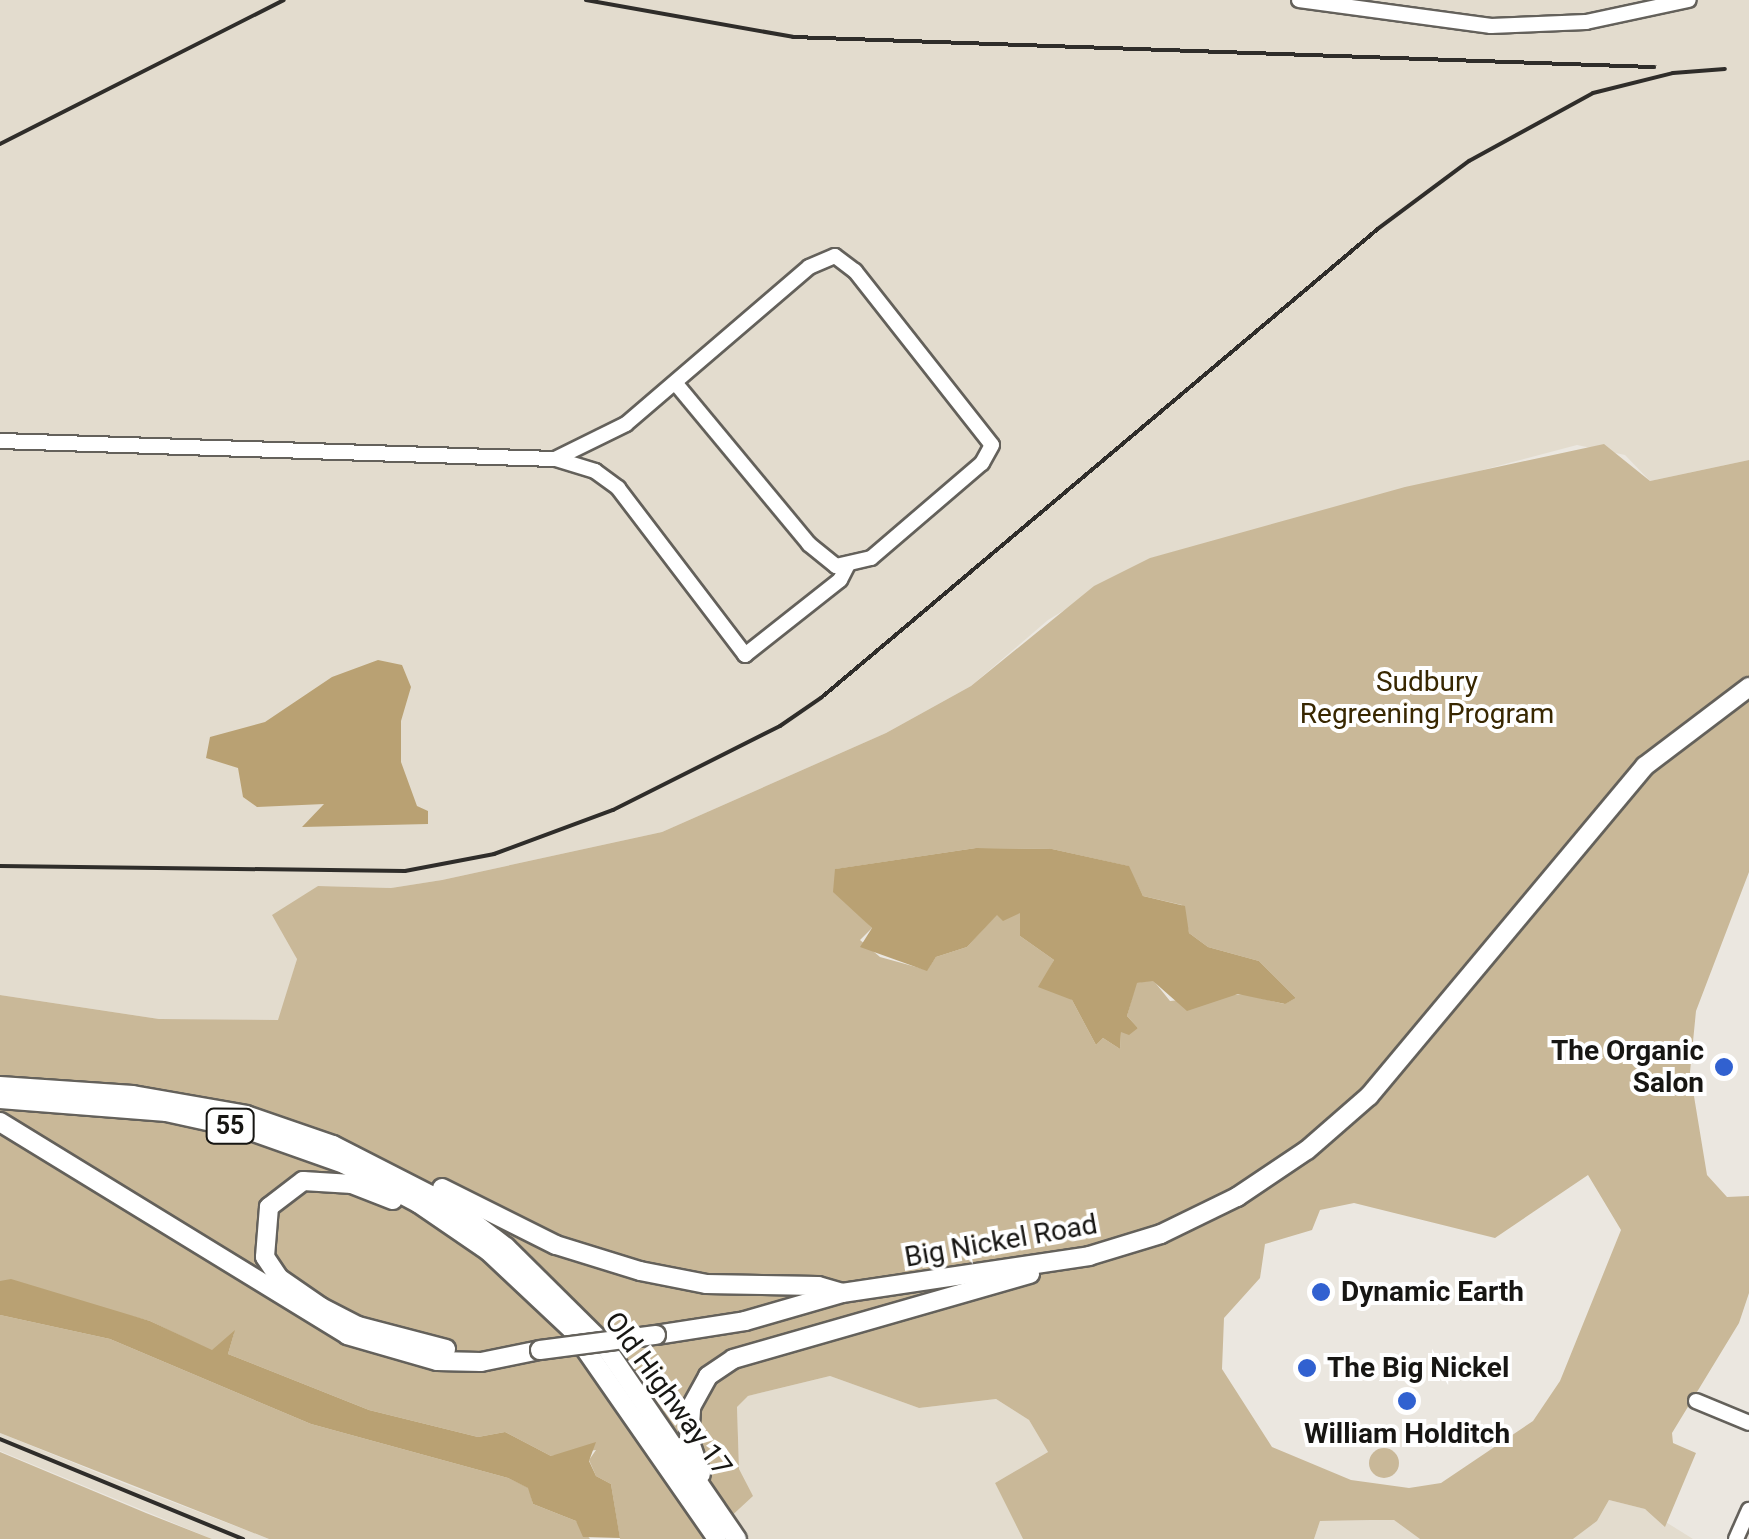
<!DOCTYPE html>
<html>
<head>
<meta charset="utf-8">
<style>
	body { margin:0 }
	#map { position:relative; width:1749px; height:1539px; overflow:hidden; background:#ebe7e0; font-family:Roboto,sans-serif }
	div>[style] { position:absolute }
	.built>* { inset:0; background:#e3dcce }
	.green>* { inset:0; background:#c9b898 }
	.round { border-radius:50% }
	.water>* { inset:0; background:#b9a173 }
	.roads { filter:drop-shadow(2px 0 #64615b) drop-shadow(-2px 0 #64615b) drop-shadow(0 2px #64615b) drop-shadow(0 -2px #64615b) }
	.minor>* { height:14px; margin:-7px; padding:0 7px; transform-origin:7px; border-radius:7px; background:#fff }
	.major>* { height:18px; margin:-9px; padding:0 9px; transform-origin:9px; border-radius:9px; background:#fff }
	.rail>* { height:4px; margin:-2px; padding:0 2px; transform-origin:2px; border-radius:2px; background:#2f2d2a }
	.bridges { filter:drop-shadow(2px 0 #64615b) drop-shadow(-2px 0 #64615b) drop-shadow(0 2px #64615b) drop-shadow(0 -2px #64615b) }
	.major-bridge>* { height:18px; margin:-9px; padding:0 9px; transform-origin:9px; border-radius:9px; background:#fff }
	.dots>* { width:28px; height:28px; translate:-50% -50%; box-sizing:border-box; border:5px solid #fff; border-radius:50% }
	span { translate:-50% -50%; white-space:nowrap; text-align:center; line-height:1.15; -webkit-text-stroke:8px #fff; paint-order:stroke }
	.shield-label span { padding:2px 8px; background:#fff; border:2px solid; border-radius:8px; -webkit-text-stroke-width:0 }
	.shield-label { font-size:25px; color:#171613; font-weight:700 }
	.park-label { font-size:28px; color:#382700 }
	.poi-label { font-size:28px; color:#171613; font-weight:700 }
	.right { translate:-100% -50%; text-align:right }
	.left { translate:0 -50%; text-align:left }
	.street-label { font-size:28px; color:#171613 }
</style>
</head>
<body>
<div id="map">
	<div class="built">
		<div style="clip-path:polygon(0 0,1749px 0,1749px 460px,1650px 481px,1625px 455px,1577px 445px,1151px 558px,1048px 620px,971px 686px,886px 733px,662px 832px,442px 880px,391px 888px,318px 886px,286px 932px,297px 959px,279px 1020px,159px 1019px,0 995px)"></div>
		<div style="clip-path:polygon(830px 1376px,919px 1408px,996px 1399px,1029px 1420px,1048px 1452px,995px 1483px,1023px 1539px,739px 1539px,726px 1521px,739px 1469px,737px 1407px,748px 1396px)"></div>
		<div style="clip-path:polygon(0 1433px,123px 1483px,269px 1539px,212px 1539px,0 1451px)"></div>
		<div style="clip-path:polygon(1609px 1500px,1645px 1509px,1693px 1539px,1573px 1539px,1597px 1521px)"></div>
		<div style="clip-path:polygon(1371px 1520px,1394px 1520px,1420px 1539px,1314px 1539px,1320px 1521px)"></div>
	</div>
	<div class="green">
		<div style="clip-path:polygon(evenodd,1604px 444px,1650px 481px,1749px 460px,1749px 872px,1696px 1011px,1690px 1072px,1707px 1175px,1727px 1197px,1749px 1196px,1749px 1293px,1739px 1323px,1672px 1433px,1673px 1443px,1696px 1453px,1665px 1527px,1645px 1509px,1609px 1500px,1597px 1521px,1573px 1539px,1420px 1539px,1394px 1520px,1371px 1520px,1320px 1521px,1314px 1539px,1023px 1539px,995px 1483px,1048px 1452px,1029px 1420px,996px 1399px,919px 1408px,830px 1376px,748px 1396px,737px 1407px,739px 1469px,753px 1496px,726px 1521px,617px 1360px,360px 1156px,0 1085px,0 995px,159px 1019px,278px 1020px,297px 959px,272px 915px,318px 886px,391px 888px,442px 880px,662px 832px,886px 733px,971px 686px,1094px 586px,1150px 558px,1405px 487px,1604px 444px,976px 848px,1052px 849px,1128px 866px,1143px 896px,1182px 905px,1189px 933px,1208px 947px,1259px 961px,1296px 998px,1284px 1004px,1243px 994px,1170px 1001px,1153px 980px,1136px 983px,1127px 1016px,1138px 1028px,1121px 1032px,1120px 1049px,1103px 1038px,1096px 1045px,1072px 1000px,1044px 980px,1054px 960px,1020px 936px,1020px 913px,997px 914px,967px 947px,936px 957px,927px 970px,880px 957px,860px 940px,872px 928px,834px 888px,836px 869px,976px 848px,1604px 444px,1588px 1175px,1621px 1230px,1560px 1381px,1533px 1421px,1441px 1483px,1409px 1488px,1351px 1480px,1272px 1447px,1222px 1369px,1224px 1318px,1260px 1278px,1265px 1244px,1312px 1230px,1320px 1210px,1354px 1203px,1495px 1238px,1588px 1175px)"></div>
		<div style="clip-path:polygon(0 1100px,165px 1113px,372px 1178px,533px 1291px,716px 1539px,620px 1539px,611px 1484px,596px 1476px,589px 1460px,596px 1450px,551px 1456px,505px 1432px,478px 1437px,369px 1410px,228px 1354px,234px 1333px,212px 1351px,150px 1321px,0 1281px)"></div>
		<div style="clip-path:polygon(0 1315px,110px 1339px,311px 1424px,508px 1478px,529px 1488px,533px 1504px,576px 1521px,590px 1539px,269px 1539px,0 1433px)"></div>
		<div class="round" style="left:1369px;top:1448px;width:30px;height:30px"></div>
		<div style="clip-path:polygon(0 1452px,146px 1513px,212px 1539px,0 1539px)"></div>
	</div>
	<div class="water">
		<div style="clip-path:polygon(378px 660px,402px 665px,411px 687px,401px 721px,401px 762px,417px 806px,428px 811px,428px 824px,302px 827px,324px 804px,257px 807px,243px 797px,238px 768px,206px 758px,210px 737px,265px 722px,332px 677px)"></div>
		<div style="clip-path:polygon(976px 848px,1052px 849px,1129px 866px,1143px 896px,1185px 906px,1189px 933px,1208px 947px,1259px 961px,1296px 998px,1285px 1004px,1238px 994px,1187px 1011px,1153px 981px,1137px 983px,1127px 1016px,1138px 1028px,1129px 1035px,1121px 1032px,1120px 1049px,1103px 1038px,1096px 1045px,1072px 1000px,1038px 987px,1054px 960px,1020px 936px,1020px 913px,1003px 921px,997px 915px,967px 947px,936px 957px,927px 971px,860px 947px,872px 928px,833px 892px,835px 869px)"></div>
		<div style="clip-path:polygon(11px 1279px,150px 1321px,212px 1350px,235px 1330px,228px 1354px,369px 1410px,478px 1437px,505px 1432px,551px 1456px,596px 1442px,589px 1461px,596px 1476px,611px 1484px,620px 1538px,583px 1537px,576px 1521px,533px 1504px,528px 1488px,508px 1478px,311px 1424px,110px 1339px,0 1315px,0 1281px)"></div>
	</div>
	<div class="roads">
		<div class="minor">
			<div style="left:1299px;top:0;width:194px;rotate:7.7deg"></div>
			<div style="left:1491px;top:26px;width:95px;rotate:-2.4deg"></div>
			<div style="left:1586px;top:22px;width:105px;rotate:-12.1deg"></div>
			<div style="left:0;top:441px;width:555px;rotate:1.86deg"></div>
			<div style="left:555px;top:459px;width:79px;rotate:-26.2deg"></div>
			<div style="left:626px;top:424px;width:241px;rotate:-40.6deg"></div>
			<div style="left:809px;top:267px;width:28px;rotate:-23deg"></div>
			<div style="left:835px;top:256px;width:25px;rotate:37deg"></div>
			<div style="left:855px;top:271px;width:221px;rotate:51.8deg"></div>
			<div style="left:992px;top:445px;width:21px;rotate:119deg"></div>
			<div style="left:982px;top:463px;width:146px;rotate:139.4deg"></div>
			<div style="left:871px;top:558px;width:36px;rotate:167deg"></div>
			<div style="left:836px;top:566px;width:35px;rotate:-141deg"></div>
			<div style="left:809px;top:544px;width:208px;rotate:-129.7deg"></div>
			<div style="left:556px;top:459px;width:41px;rotate:17.1deg"></div>
			<div style="left:595px;top:471px;width:29px;rotate:36deg"></div>
			<div style="left:618px;top:488px;width:210px;rotate:52.7deg"></div>
			<div style="left:745px;top:655px;width:121px;rotate:-38.3deg"></div>
			<div style="left:840px;top:580px;width:16px;rotate:-63deg"></div>
			<div style="left:1696px;top:1401px;width:57px;rotate:22.5deg"></div>
			<div style="left:1736px;top:1539px;width:32px;rotate:-66deg"></div>
		</div>
		<div class="major">
			<div style="left:0;top:1086px;width:133px;rotate:3.9deg"></div>
			<div style="left:133px;top:1095px;width:115px;rotate:10deg"></div>
			<div style="left:246px;top:1115px;width:92px;rotate:19deg"></div>
			<div style="left:333px;top:1145px;width:134px;rotate:27.1deg"></div>
			<div style="left:452px;top:1206px;width:68px;rotate:37.2deg"></div>
			<div style="left:506px;top:1247px;width:135px;rotate:44.7deg"></div>
			<div style="left:602px;top:1342px;width:239px;rotate:55.6deg"></div>
			<div style="left:0;top:1099px;width:167px;rotate:4.5deg"></div>
			<div style="left:166px;top:1112px;width:84px;rotate:12.4deg"></div>
			<div style="left:248px;top:1130px;width:102px;rotate:19.5deg"></div>
			<div style="left:344px;top:1164px;width:84px;rotate:27.8deg"></div>
			<div style="left:418px;top:1203px;width:85px;rotate:34.4deg"></div>
			<div style="left:488px;top:1251px;width:115px;rotate:43.2deg"></div>
			<div style="left:572px;top:1330px;width:254px;rotate:55.2deg"></div>
			<div style="left:0;top:1122px;width:407px;rotate:31.5deg"></div>
			<div style="left:347px;top:1335px;width:94px;rotate:16.1deg"></div>
			<div style="left:437px;top:1361px;width:44px;rotate:1.3deg"></div>
			<div style="left:481px;top:1362px;width:60px;rotate:-11.5deg"></div>
			<div style="left:442px;top:1188px;width:127px;rotate:26.6deg"></div>
			<div style="left:556px;top:1245px;width:88px;rotate:17.2deg"></div>
			<div style="left:640px;top:1271px;width:67px;rotate:11.1deg"></div>
			<div style="left:706px;top:1284px;width:112px;rotate:1deg"></div>
			<div style="left:818px;top:1286px;width:25px;rotate:16deg"></div>
			<div style="left:393px;top:1200px;width:44px;rotate:-158.7deg"></div>
			<div style="left:352px;top:1184px;width:49px;rotate:-176.5deg"></div>
			<div style="left:303px;top:1181px;width:43px;rotate:142.6deg"></div>
			<div style="left:269px;top:1207px;width:50px;rotate:94.6deg"></div>
			<div style="left:265px;top:1257px;width:25px;rotate:56deg"></div>
			<div style="left:279px;top:1278px;width:51px;rotate:34.6deg"></div>
			<div style="left:321px;top:1307px;width:42px;rotate:27.2deg"></div>
			<div style="left:358px;top:1326px;width:91px;rotate:14.6deg"></div>
			<div style="left:656px;top:1335px;width:90px;rotate:-8.9deg"></div>
			<div style="left:745px;top:1321px;width:101px;rotate:-16.1deg"></div>
			<div style="left:842px;top:1293px;width:250px;rotate:-8.5deg"></div>
			<div style="left:1089px;top:1256px;width:75px;rotate:-17deg"></div>
			<div style="left:1161px;top:1234px;width:85px;rotate:-26deg"></div>
			<div style="left:1237px;top:1197px;width:84px;rotate:-33.9deg"></div>
			<div style="left:1307px;top:1150px;width:82px;rotate:-41.1deg"></div>
			<div style="left:1369px;top:1096px;width:430px;rotate:-50.1deg"></div>
			<div style="left:1645px;top:766px;width:131px;rotate:-37.2deg"></div>
			<div style="left:701px;top:1474px;width:37px;rotate:-109deg"></div>
			<div style="left:689px;top:1439px;width:32px;rotate:-86deg"></div>
			<div style="left:691px;top:1407px;width:35px;rotate:-61deg"></div>
			<div style="left:708px;top:1376px;width:30px;rotate:-34deg"></div>
			<div style="left:733px;top:1359px;width:309px;rotate:-16deg"></div>
		</div>
	</div>
	<div class="rail">
		<div style="left:586px;top:0;width:210px;rotate:10.1deg"></div>
		<div style="left:793px;top:37px;width:862px;rotate:2deg"></div>
		<div style="left:0;top:144px;width:318px;rotate:-26.9deg"></div>
		<div style="left:0;top:866px;width:405px;rotate:0.7deg"></div>
		<div style="left:405px;top:871px;width:91px;rotate:-10.8deg"></div>
		<div style="left:494px;top:854px;width:127px;rotate:-20.3deg"></div>
		<div style="left:613px;top:810px;width:187px;rotate:-26.7deg"></div>
		<div style="left:780px;top:726px;width:51px;rotate:-34.6deg"></div>
		<div style="left:822px;top:697px;width:728px;rotate:-40.1deg"></div>
		<div style="left:1379px;top:228px;width:112px;rotate:-36.7deg"></div>
		<div style="left:1469px;top:161px;width:141px;rotate:-28.7deg"></div>
		<div style="left:1593px;top:93px;width:82px;rotate:-14deg"></div>
		<div style="left:1673px;top:73px;width:52px;rotate:-4.4deg"></div>
		<div style="left:0;top:1439px;width:263px;rotate:22.4deg"></div>
	</div>
	<div class="bridges">
		<div class="major-bridge">
			<div style="left:540px;top:1350px;width:117px;rotate:-7.4deg"></div>
		</div>
	</div>
	<div class="dots">
		<div style="left:1724px;top:1067px;background:#3161d0"></div>
		<div style="left:1321px;top:1292px;background:#3161d0"></div>
		<div style="left:1307px;top:1368px;background:#3161d0"></div>
		<div style="left:1407px;top:1401px;background:#3161d0"></div>
	</div>
	<div class="shield-label">
		<span style="left:230px;top:1126px">55</span>
	</div>
	<div class="park-label">
		<span style="left:1427px;top:698px">Sudbury<br>Regreening Program</span>
	</div>
	<div class="poi-label">
		<span class="right" style="left:1704px;top:1067px">The Organic<br>Salon</span>
		<span class="left" style="left:1341px;top:1292px">Dynamic Earth</span>
		<span class="left" style="left:1327px;top:1368px">The Big Nickel</span>
		<span style="left:1407px;top:1434px">William Holditch</span>
	</div>
	<div class="street-label">
		<span style="left:1001px;top:1241px;rotate:-10deg">Big Nickel Road</span>
		<span style="left:668px;top:1394px;rotate:54deg">Old Highway 17</span>
	</div>
</div>
</body>
</html>
